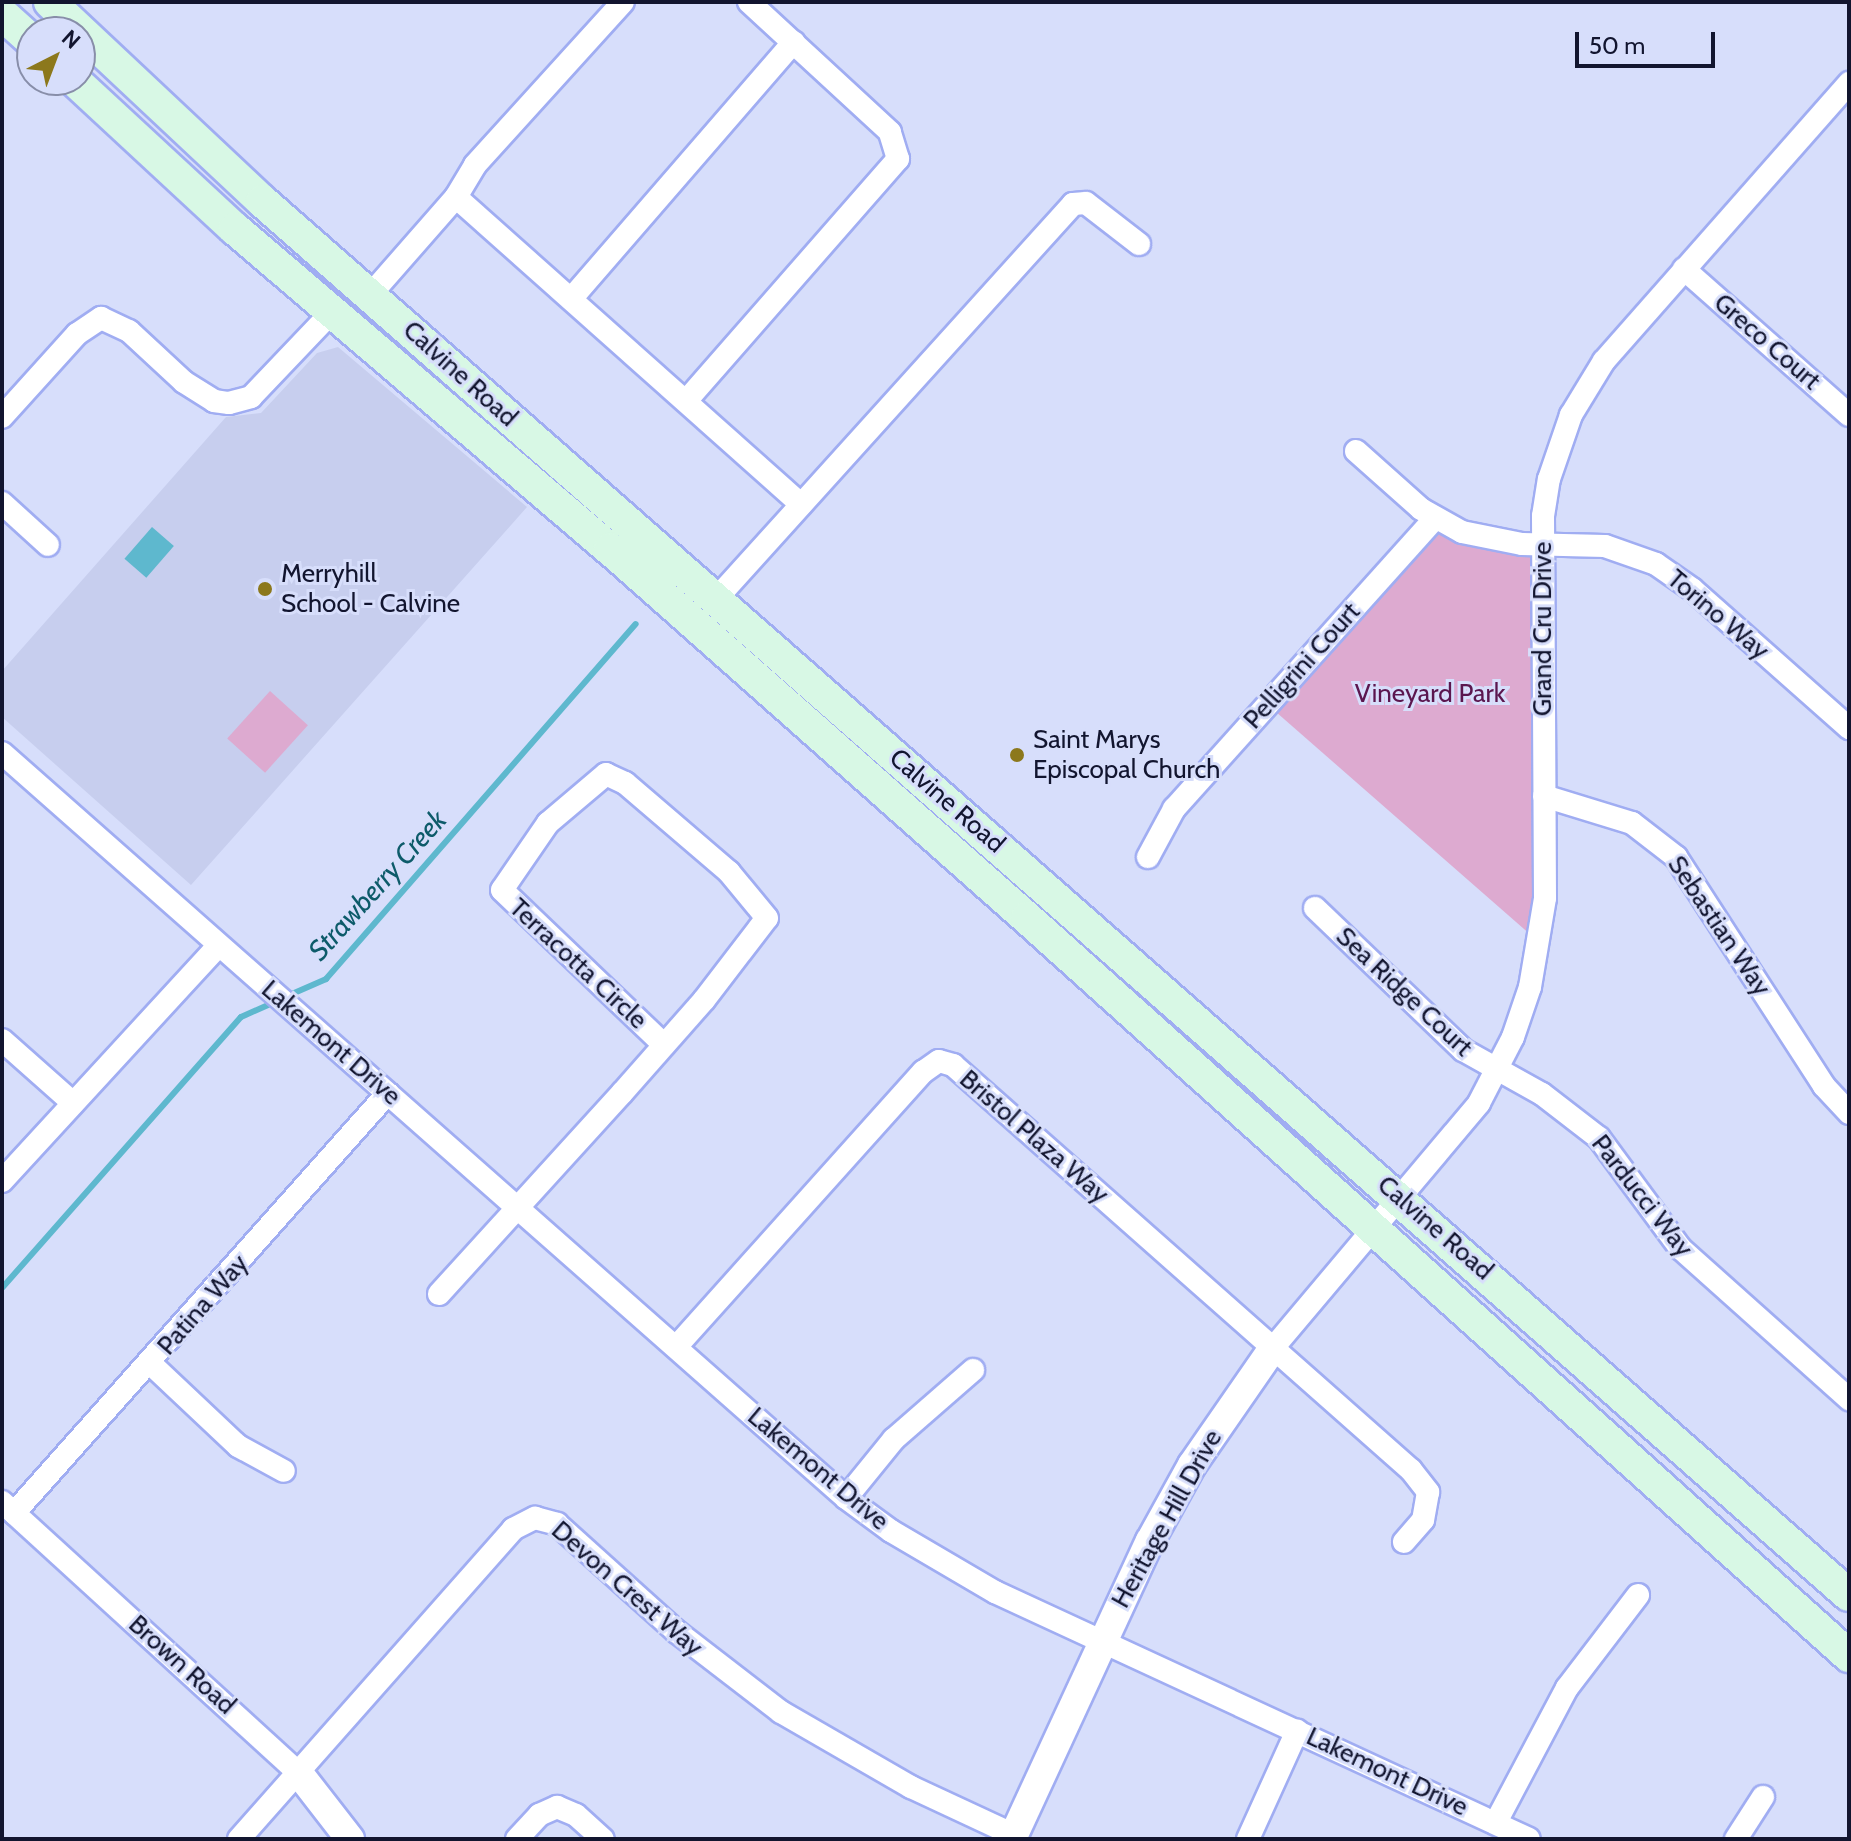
<!DOCTYPE html>
<html>
<head>
<meta charset="utf-8">
<style>
	body { margin:0 }
	#map { position:relative; width:1851px; height:1841px; overflow:hidden; background:#d7defb; font-family:Cabin,sans-serif }
	div>[style] { position:absolute }
	.built>* { inset:0; background:#c7ceee }
	.green>* { inset:0; background:#ddaad0; transform-origin:0 0 }
	.water>* { inset:0; background:#5eb8ce; transform-origin:0 0 }
	.stream>* { height:6px; margin:-3px; padding:0 3px; transform-origin:3px; border-radius:3px; background:#5eb8ce }
	.roads { filter:drop-shadow(2px 0 #a0adf2) drop-shadow(-2px 0 #a0adf2) drop-shadow(0 2px #a0adf2) drop-shadow(0 -2px #a0adf2) }
	.minor>* { height:22px; margin:-11px; padding:0 11px; transform-origin:11px; border-radius:11px; background:#fff }
	.tertiary>* { height:28px; margin:-14px; padding:0 14px; transform-origin:14px; border-radius:14px; background:#fff }
	.secondary>* { height:32px; margin:-16px; padding:0 16px; transform-origin:16px; border-radius:16px; background:#d8f8e5 }
	.dots>* { width:22px; height:22px; translate:-50% -50%; box-sizing:border-box; border:4px solid #d7defb; border-radius:50% }
	span { translate:-50% -50%; white-space:nowrap; text-align:center; line-height:1.15; -webkit-text-stroke:6px #d7defb; paint-order:stroke }
	.street-label { font-size:26px; color:#12152f }
	.poi-label { font-size:26px; color:#12152f }
	.left { translate:0 -50%; text-align:left }
	.park-label { font-size:26px; color:#5b164f }
	.water-label { font-size:28px; color:#0d5b6a; font-style:italic }
	.frame { position:absolute; inset:0; border:4px solid #12152f; pointer-events:none }
	.north { position:absolute; left:16px; top:16px; width:80px; height:80px; box-sizing:border-box; background:#d7defb; border:2px solid #888ea9; border-radius:50%; rotate:42deg; font-size:22px; font-weight:700; line-height:32px; text-align:center; color:#12152f }
	.north::after { content:''; display:block; margin:auto; width:28px; height:36px; background:#8c781c; clip-path:polygon(50% 0,100% 100%,50% 72%,0 100%) }
	.scale { position:absolute; left:1575px; top:32px; width:140px; height:36px; box-sizing:border-box; border:4px solid #12152f; border-top:0; padding-left:10px; font-size:24px; line-height:28px; white-space:nowrap; color:#12152f; -webkit-text-stroke:6px #d7defb; paint-order:stroke }
</style>
</head>
<body>
<div id="map">
	<div class="built">
		<div style="clip-path:polygon(338px 347px,527px 507px,191px 885px,2px 717px,2px 671px,226px 417px,261px 413px,317px 353px)"></div>
	</div>
	<div class="green">
		<div style="clip-path:polygon(1435px 518px,1542px 544px,1540px 943px,1268px 705px)"></div>
		<div style="left:270px;top:691px;width:51px;height:64px;rotate:42deg"></div>
	</div>
	<div class="water">
		<div style="left:152px;top:527px;width:29px;height:42px;rotate:41deg"></div>
	</div>
	<div class="stream">
		<div style="left:285px;top:997px;width:45px;rotate:-23.7deg"></div>
		<div style="left:326px;top:979px;width:471px;rotate:-48.9deg"></div>
		<div style="left:2px;top:1288px;width:361px;rotate:-48.6deg"></div>
		<div style="left:241px;top:1017px;width:37px;rotate:-24deg"></div>
	</div>
	<div class="roads">
		<div class="minor">
			<div style="left:456px;top:197px;width:462px;rotate:41.7deg"></div>
			<div style="left:1684px;top:269px;width:220px;rotate:41.5deg"></div>
			<div style="left:371px;top:294px;width:129px;rotate:-48.8deg"></div>
			<div style="left:456px;top:197px;width:37px;rotate:-59deg"></div>
			<div style="left:475px;top:165px;width:220px;rotate:-47.8deg"></div>
			<div style="left:571px;top:299px;width:340px;rotate:-49.1deg"></div>
			<div style="left:686px;top:401px;width:322px;rotate:-48.8deg"></div>
			<div style="left:898px;top:159px;width:28px;rotate:-107deg"></div>
			<div style="left:890px;top:132px;width:192px;rotate:-137.3deg"></div>
			<div style="left:2px;top:417px;width:112px;rotate:-47.9deg"></div>
			<div style="left:77px;top:334px;width:29px;rotate:-34deg"></div>
			<div style="left:101px;top:318px;width:31px;rotate:25deg"></div>
			<div style="left:129px;top:331px;width:75px;rotate:42.8deg"></div>
			<div style="left:184px;top:382px;width:36px;rotate:32deg"></div>
			<div style="left:214px;top:401px;width:15px;rotate:8deg"></div>
			<div style="left:229px;top:403px;width:23px;rotate:-15deg"></div>
			<div style="left:251px;top:397px;width:117px;rotate:-46.4deg"></div>
			<div style="left:1356px;top:451px;width:87px;rotate:41.7deg"></div>
			<div style="left:1421px;top:509px;width:47px;rotate:29.3deg"></div>
			<div style="left:1462px;top:532px;width:61px;rotate:11.3deg"></div>
			<div style="left:1522px;top:544px;width:83px;rotate:1.4deg"></div>
			<div style="left:1605px;top:546px;width:54px;rotate:19.4deg"></div>
			<div style="left:1656px;top:564px;width:44px;rotate:34.8deg"></div>
			<div style="left:1692px;top:589px;width:210px;rotate:41.5deg"></div>
			<div style="left:2px;top:503px;width:62px;rotate:42.4deg"></div>
			<div style="left:716px;top:599px;width:532px;rotate:-47.89deg"></div>
			<div style="left:1073px;top:204px;width:13px;rotate:-4deg"></div>
			<div style="left:1086px;top:203px;width:67px;rotate:37.7deg"></div>
			<div style="left:2px;top:753px;width:1126px;rotate:41.43deg"></div>
			<div style="left:846px;top:1498px;width:56px;rotate:36.3deg"></div>
			<div style="left:891px;top:1531px;width:121px;rotate:30.4deg"></div>
			<div style="left:995px;top:1592px;width:588px;rotate:24.82deg"></div>
			<div style="left:1544px;top:796px;width:92px;rotate:17.1deg"></div>
			<div style="left:1632px;top:823px;width:56px;rotate:37.7deg"></div>
			<div style="left:1676px;top:857px;width:273px;rotate:57.1deg"></div>
			<div style="left:1824px;top:1086px;width:37px;rotate:47deg"></div>
			<div style="left:1148px;top:857px;width:55px;rotate:-61.6deg"></div>
			<div style="left:1174px;top:809px;width:391px;rotate:-48.1deg"></div>
			<div style="left:1315px;top:908px;width:205px;rotate:43.8deg"></div>
			<div style="left:1463px;top:1050px;width:90px;rotate:29.1deg"></div>
			<div style="left:1542px;top:1094px;width:72px;rotate:37.7deg"></div>
			<div style="left:1599px;top:1138px;width:137px;rotate:53.6deg"></div>
			<div style="left:1680px;top:1248px;width:227px;rotate:41.8deg"></div>
			<div style="left:2px;top:1040px;width:95px;rotate:41.6deg"></div>
			<div style="left:2px;top:1181px;width:319px;rotate:-47.4deg"></div>
			<div style="left:439px;top:1294px;width:272px;rotate:-47.7deg"></div>
			<div style="left:622px;top:1093px;width:124px;rotate:-48.6deg"></div>
			<div style="left:704px;top:1000px;width:103px;rotate:-52.5deg"></div>
			<div style="left:767px;top:918px;width:60px;rotate:-129.6deg"></div>
			<div style="left:729px;top:872px;width:137px;rotate:-139.4deg"></div>
			<div style="left:625px;top:783px;width:21px;rotate:-155deg"></div>
			<div style="left:606px;top:774px;width:76px;rotate:139.8deg"></div>
			<div style="left:548px;top:823px;width:81px;rotate:124.5deg"></div>
			<div style="left:502px;top:890px;width:224px;rotate:43.7deg"></div>
			<div style="left:676px;top:1347px;width:370px;rotate:-48.1deg"></div>
			<div style="left:923px;top:1072px;width:19px;rotate:-35deg"></div>
			<div style="left:939px;top:1061px;width:15px;rotate:16deg"></div>
			<div style="left:953px;top:1065px;width:611px;rotate:41.49deg"></div>
			<div style="left:1411px;top:1470px;width:28px;rotate:52deg"></div>
			<div style="left:1428px;top:1492px;width:28px;rotate:100deg"></div>
			<div style="left:1423px;top:1520px;width:29px;rotate:131deg"></div>
			<div style="left:1273px;top:1348px;width:320px;rotate:-49.9deg"></div>
			<div style="left:1479px;top:1103px;width:74px;rotate:-62.7deg"></div>
			<div style="left:1513px;top:1037px;width:53px;rotate:-71.2deg"></div>
			<div style="left:1530px;top:987px;width:90px;rotate:-80.4deg"></div>
			<div style="left:1545px;top:898px;width:382px;rotate:-90.3deg"></div>
			<div style="left:1543px;top:516px;width:37px;rotate:-81deg"></div>
			<div style="left:1549px;top:479px;width:68px;rotate:-71deg"></div>
			<div style="left:1571px;top:415px;width:63px;rotate:-58.6deg"></div>
			<div style="left:1604px;top:361px;width:371px;rotate:-48.6deg"></div>
			<div style="left:151px;top:1364px;width:120px;rotate:43.3deg"></div>
			<div style="left:238px;top:1446px;width:52px;rotate:28.5deg"></div>
			<div style="left:846px;top:1498px;width:76px;rotate:-50.9deg"></div>
			<div style="left:894px;top:1439px;width:105px;rotate:-41.1deg"></div>
			<div style="left:2px;top:1502px;width:401px;rotate:42.4deg"></div>
			<div style="left:14px;top:1513px;width:562px;rotate:-48.32deg"></div>
			<div style="left:1496px;top:1822px;width:152px;rotate:-62.1deg"></div>
			<div style="left:1567px;top:1688px;width:117px;rotate:-52.6deg"></div>
			<div style="left:239px;top:1839px;width:414px;rotate:-48.5deg"></div>
			<div style="left:513px;top:1529px;width:25px;rotate:-27deg"></div>
			<div style="left:535px;top:1518px;width:23px;rotate:15deg"></div>
			<div style="left:557px;top:1524px;width:161px;rotate:42deg"></div>
			<div style="left:677px;top:1632px;width:131px;rotate:37.6deg"></div>
			<div style="left:781px;top:1712px;width:150px;rotate:30deg"></div>
			<div style="left:911px;top:1787px;width:114px;rotate:25deg"></div>
			<div style="left:517px;top:1839px;width:33px;rotate:-47deg"></div>
			<div style="left:539px;top:1815px;width:20px;rotate:-24deg"></div>
			<div style="left:557px;top:1807px;width:21px;rotate:23deg"></div>
			<div style="left:576px;top:1815px;width:36px;rotate:42deg"></div>
			<div style="left:1248px;top:1839px;width:119px;rotate:-65.6deg"></div>
			<div style="left:1736px;top:1839px;width:50px;rotate:-57.3deg"></div>
		</div>
		<div class="tertiary">
			<div style="left:298px;top:1772px;width:85px;rotate:52.2deg"></div>
			<div style="left:1012px;top:1839px;width:328px;rotate:-65.2deg"></div>
			<div style="left:1150px;top:1541px;width:87px;rotate:-61.1deg"></div>
			<div style="left:1192px;top:1465px;width:142px;rotate:-55.3deg"></div>
		</div>
		<div class="secondary">
			<div style="left:50px;top:2px;width:291px;rotate:43.2deg"></div>
			<div style="left:262px;top:201px;width:2112px;rotate:41.3deg"></div>
			<div style="left:2px;top:14px;width:40px;rotate:42deg"></div>
			<div style="left:74px;top:80px;width:219px;rotate:42.8deg"></div>
			<div style="left:235px;top:229px;width:493px;rotate:40.5deg"></div>
			<div style="left:610px;top:549px;width:557px;rotate:41.51deg"></div>
			<div style="left:1027px;top:918px;width:1105px;rotate:41.92deg"></div>
		</div>
	</div>
	<div class="dots">
		<div style="left:265px;top:589px;background:#8c781c"></div>
		<div style="left:1017px;top:755px;background:#8c781c"></div>
	</div>
	<div class="street-label">
		<span style="left:1767px;top:342px;rotate:41deg">Greco Court</span>
		<span style="left:460px;top:374px;rotate:42deg">Calvine Road</span>
		<span style="left:1718px;top:615px;rotate:40deg">Torino Way</span>
		<span style="left:1543px;top:629px;rotate:-90deg">Grand Cru Drive</span>
		<span style="left:1302px;top:666px;rotate:-48deg">Pelligrini Court</span>
		<span style="left:947px;top:801px;rotate:41deg">Calvine Road</span>
		<span style="left:1719px;top:926px;rotate:56deg">Sebastian Way</span>
		<span style="left:578px;top:964px;rotate:43deg">Terracotta Circle</span>
		<span style="left:1404px;top:992px;rotate:43deg">Sea Ridge Court</span>
		<span style="left:331px;top:1043px;rotate:41deg">Lakemont Drive</span>
		<span style="left:1034px;top:1137px;rotate:41deg">Bristol Plaza Way</span>
		<span style="left:1642px;top:1196px;rotate:52deg">Parducci Way</span>
		<span style="left:1435px;top:1228px;rotate:41deg">Calvine Road</span>
		<span style="left:203px;top:1305px;rotate:-49deg">Patina Way</span>
		<span style="left:818px;top:1469px;rotate:40deg">Lakemont Drive</span>
		<span style="left:1167px;top:1519px;rotate:-61deg">Heritage Hill Drive</span>
		<span style="left:627px;top:1589px;rotate:41deg">Devon Crest Way</span>
		<span style="left:182px;top:1665px;rotate:42deg">Brown Road</span>
		<span style="left:1387px;top:1772px;rotate:25deg">Lakemont Drive</span>
	</div>
	<div class="poi-label">
		<span class="left" style="left:281px;top:589px">Merryhill<br>School - Calvine</span>
		<span class="left" style="left:1033px;top:755px">Saint Marys<br>Episcopal Church</span>
	</div>
	<div class="park-label">
		<span style="left:1430px;top:694px">Vineyard Park</span>
	</div>
	<div class="water-label">
		<span style="left:377px;top:885px;rotate:-48deg">Strawberry Creek</span>
	</div>
	<div class="frame"></div>
	<div class="north">N</div>
	<div class="scale">50 m</div>
</div>
</body>
</html>
